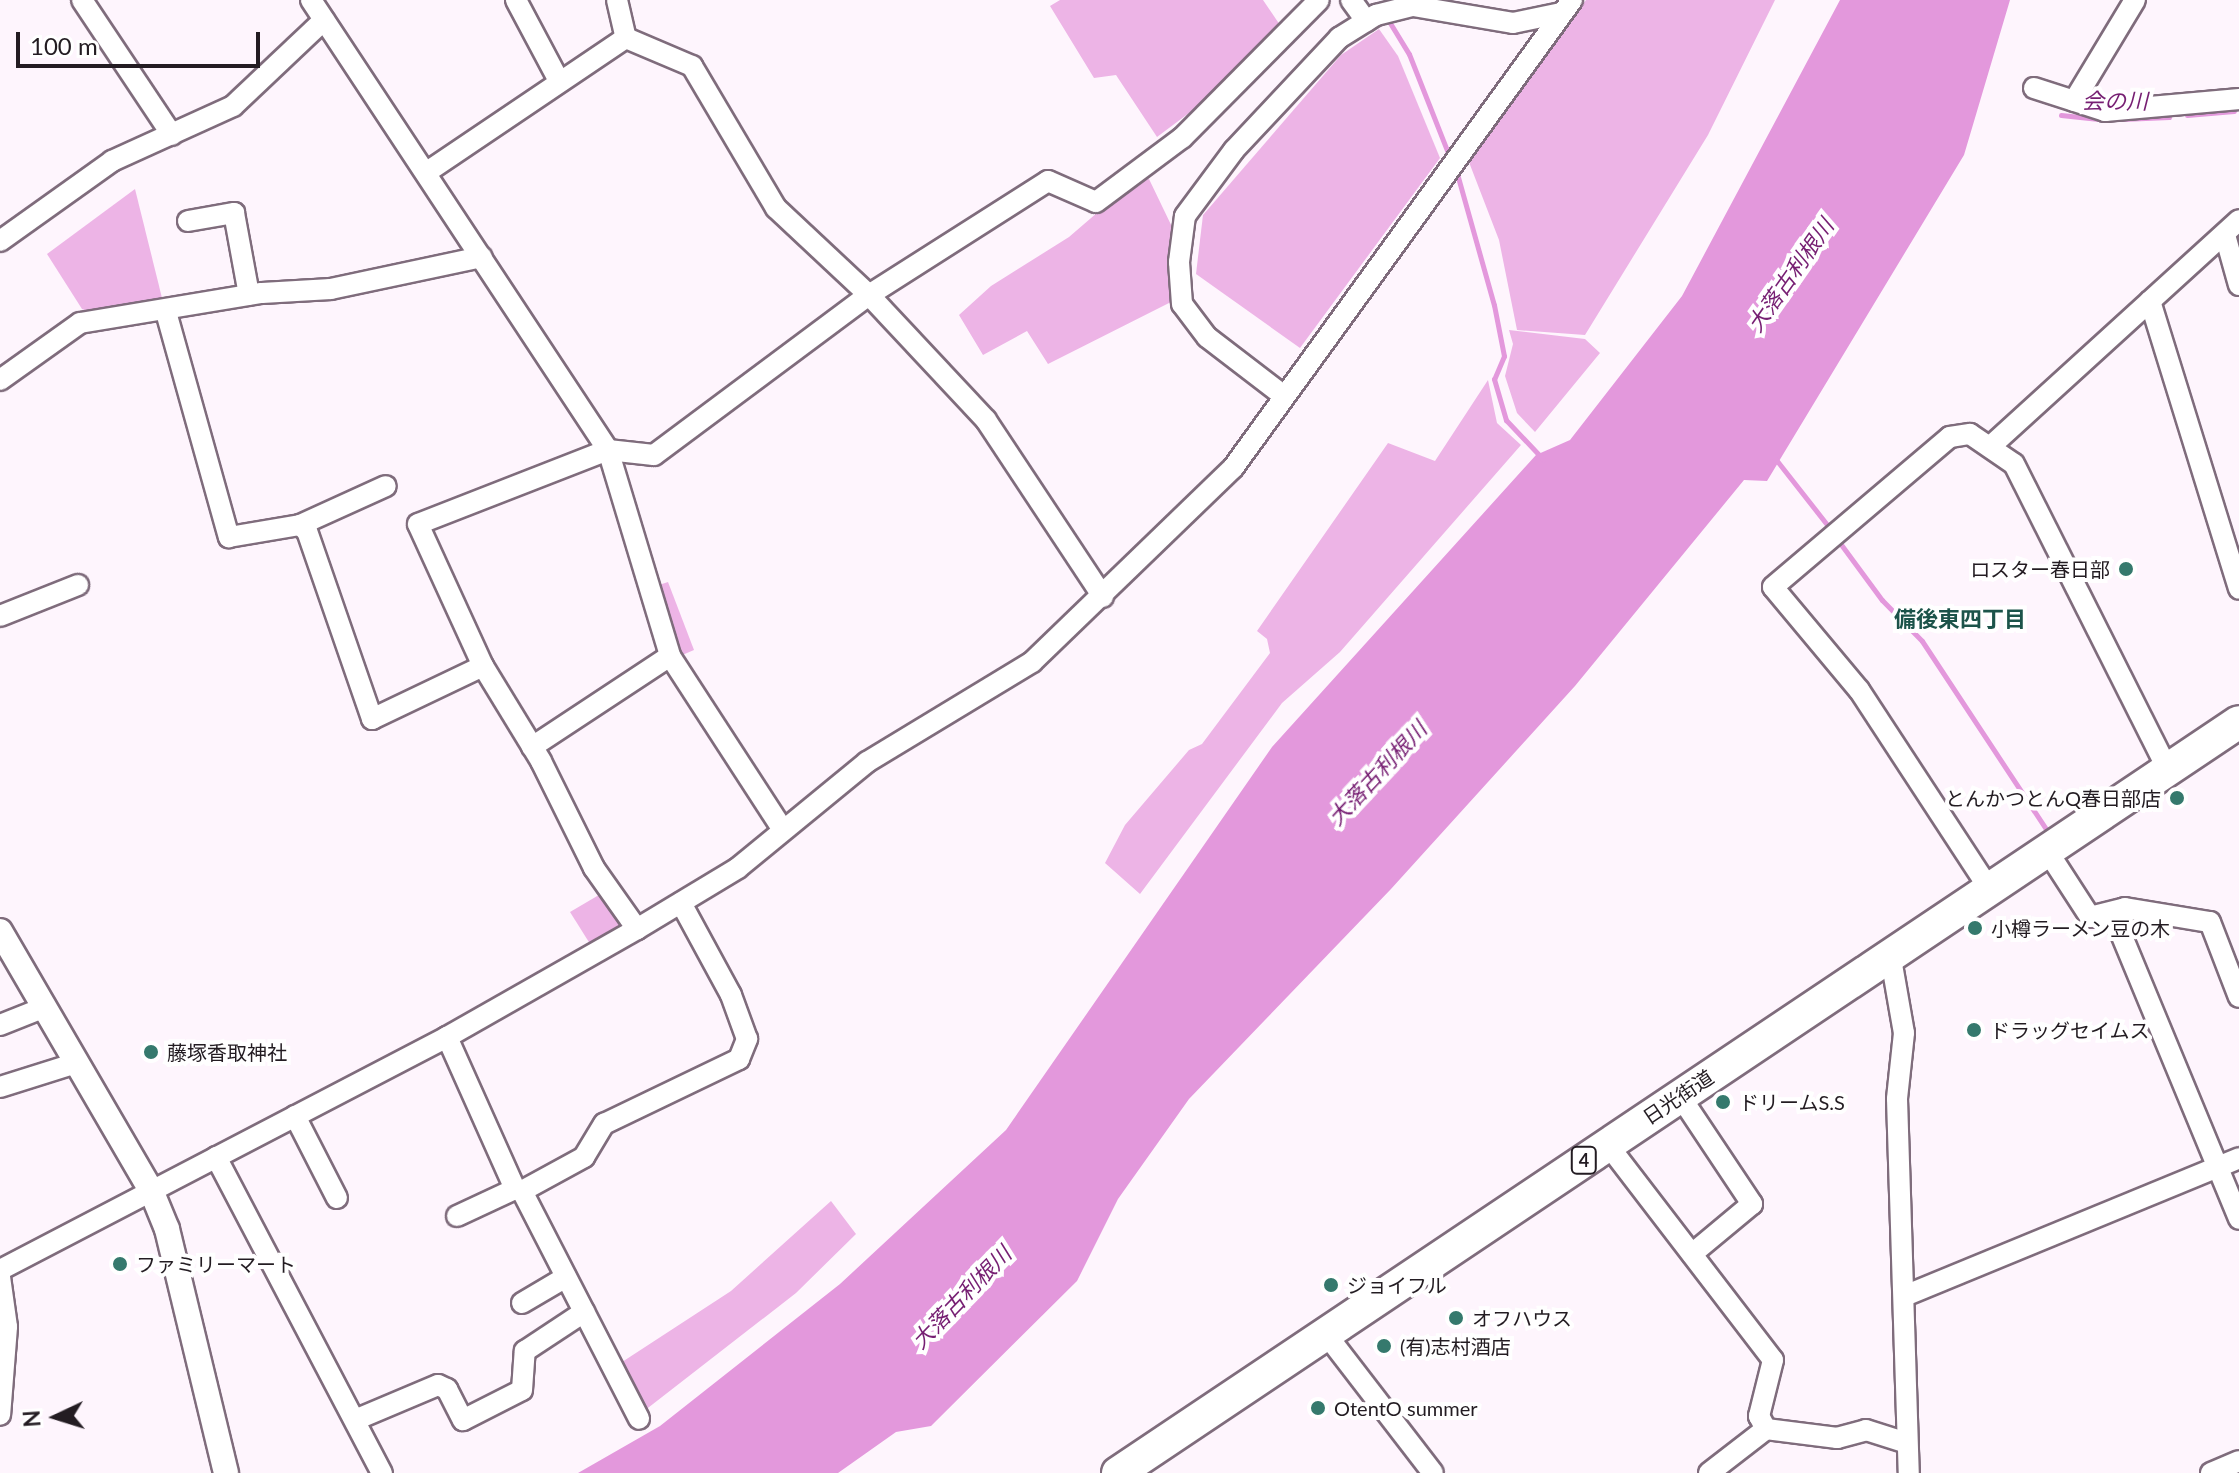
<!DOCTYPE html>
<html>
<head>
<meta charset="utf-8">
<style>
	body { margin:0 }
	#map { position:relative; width:2239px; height:1473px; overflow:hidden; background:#fef5fd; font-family:Lato,"Noto Sans JP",sans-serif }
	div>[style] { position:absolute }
	.green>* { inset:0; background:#edb4e6 }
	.water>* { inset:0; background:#e398dc }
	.stream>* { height:5px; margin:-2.5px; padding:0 2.5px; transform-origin:2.5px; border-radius:2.5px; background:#e398dc }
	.roads { filter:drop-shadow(2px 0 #7f6c7c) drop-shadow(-2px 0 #7f6c7c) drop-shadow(0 2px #7f6c7c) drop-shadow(0 -2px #7f6c7c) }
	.minor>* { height:20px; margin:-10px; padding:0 10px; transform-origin:10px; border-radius:10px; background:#fff }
	.tertiary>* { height:24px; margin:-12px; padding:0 12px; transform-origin:12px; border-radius:12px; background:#fff }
	.trunk>* { height:32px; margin:-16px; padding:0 16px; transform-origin:16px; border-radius:16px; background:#fff }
	.dots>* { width:22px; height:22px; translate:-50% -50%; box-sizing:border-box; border:4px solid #fff; border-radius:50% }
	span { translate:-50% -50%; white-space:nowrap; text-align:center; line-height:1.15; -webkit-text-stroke:8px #fff; paint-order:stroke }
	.shield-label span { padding:2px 6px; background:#fff; border:2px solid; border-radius:6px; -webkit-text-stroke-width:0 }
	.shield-label { font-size:18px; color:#231c22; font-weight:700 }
	.poi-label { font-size:20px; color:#231c22 }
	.right { translate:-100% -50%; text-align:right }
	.left { translate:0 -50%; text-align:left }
	.street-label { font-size:20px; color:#231c22 }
	.water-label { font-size:22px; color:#761e72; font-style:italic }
	.neighbourhood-label { font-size:22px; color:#1c534a; font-weight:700 }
	.north { position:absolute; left:16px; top:1377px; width:80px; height:80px; -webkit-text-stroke:6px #fff; paint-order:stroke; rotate:266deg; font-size:22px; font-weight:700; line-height:32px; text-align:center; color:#231c22 }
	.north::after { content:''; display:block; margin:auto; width:28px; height:36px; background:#231c22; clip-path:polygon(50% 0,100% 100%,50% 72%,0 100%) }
	.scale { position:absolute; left:16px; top:32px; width:244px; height:36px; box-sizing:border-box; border:4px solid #231c22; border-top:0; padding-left:10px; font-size:24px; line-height:28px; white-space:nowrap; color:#231c22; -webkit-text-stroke:6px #fff; paint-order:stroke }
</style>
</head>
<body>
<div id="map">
	<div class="green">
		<div style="clip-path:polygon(1060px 0,1263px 0,1282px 28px,1205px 101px,1157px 137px,1116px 75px,1094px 78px,1050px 6px)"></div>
		<div style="clip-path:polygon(1586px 0,1775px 0,1708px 135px,1585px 335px,1517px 330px,1499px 240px,1467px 157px)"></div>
		<div style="clip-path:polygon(1379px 29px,1398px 56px,1440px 158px,1300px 348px,1196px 274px,1203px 215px,1341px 55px)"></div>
		<div style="clip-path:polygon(1149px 179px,1174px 231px,1168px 274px,1171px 302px,1048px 364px,1027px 331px,983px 355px,959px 315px,991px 286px,1069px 237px,1134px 181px)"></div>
		<div style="clip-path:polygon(135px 189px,163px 302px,90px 312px,82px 309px,47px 254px)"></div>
		<div style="clip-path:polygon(1509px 330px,1585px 339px,1600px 353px,1535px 432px,1517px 413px,1505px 376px,1513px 344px)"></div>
		<div style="clip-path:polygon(1488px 380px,1497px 423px,1521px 445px,1340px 652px,1282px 703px,1140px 894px,1105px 863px,1125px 825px,1189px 750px,1202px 744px,1270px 653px,1267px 639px,1257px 631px,1388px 443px,1435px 461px)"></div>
		<div style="clip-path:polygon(668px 582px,694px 650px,680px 656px,656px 586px)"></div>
		<div style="clip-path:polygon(604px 892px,624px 923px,622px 930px,592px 947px,570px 912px)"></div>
		<div style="clip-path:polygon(831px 1201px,856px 1234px,796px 1293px,644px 1411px,619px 1364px,731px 1291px)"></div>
	</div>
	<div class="water">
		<div style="clip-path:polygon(1840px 0,2010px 0,1964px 155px,1767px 481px,1744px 480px,1575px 686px,1391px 889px,1189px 1099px,1118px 1199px,1077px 1281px,931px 1426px,896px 1432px,838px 1473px,578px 1473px,660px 1426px,840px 1284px,1006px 1130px,1272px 747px,1536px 455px,1570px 440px,1682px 296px)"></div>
	</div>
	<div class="stream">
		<div style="left:1387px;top:18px;width:42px;rotate:58.6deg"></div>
		<div style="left:1409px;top:54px;width:112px;rotate:68.5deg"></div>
		<div style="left:2061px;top:115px;width:47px;rotate:6.1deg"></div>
		<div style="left:2187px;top:115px;width:47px;rotate:-4.9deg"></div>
		<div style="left:2122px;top:119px;width:47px;rotate:-2.4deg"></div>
		<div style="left:1456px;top:170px;width:140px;rotate:74.3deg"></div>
		<div style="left:1494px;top:305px;width:52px;rotate:78.9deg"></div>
		<div style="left:1504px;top:356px;width:25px;rotate:113deg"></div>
		<div style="left:1494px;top:379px;width:43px;rotate:73.7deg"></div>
		<div style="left:1506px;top:420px;width:54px;rotate:46.5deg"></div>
		<div style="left:1774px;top:457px;width:94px;rotate:51.9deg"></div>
		<div style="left:1837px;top:539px;width:76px;rotate:53.6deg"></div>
		<div style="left:1882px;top:600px;width:57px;rotate:45.7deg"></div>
		<div style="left:1922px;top:641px;width:232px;rotate:56.6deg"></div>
	</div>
	<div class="roads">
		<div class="minor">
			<div style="left:82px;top:0;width:162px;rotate:56.3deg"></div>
			<div style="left:311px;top:0;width:539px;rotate:56.58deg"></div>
			<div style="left:608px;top:450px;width:215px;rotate:73.2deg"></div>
			<div style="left:670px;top:656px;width:207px;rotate:57deg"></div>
			<div style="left:516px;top:0;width:89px;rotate:62deg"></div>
			<div style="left:617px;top:0;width:39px;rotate:77deg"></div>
			<div style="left:1351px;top:0;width:26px;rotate:54deg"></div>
			<div style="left:626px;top:38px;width:72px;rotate:23deg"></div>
			<div style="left:692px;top:66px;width:165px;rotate:59.4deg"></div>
			<div style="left:776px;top:208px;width:127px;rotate:43.1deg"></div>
			<div style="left:869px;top:295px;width:171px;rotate:46.9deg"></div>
			<div style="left:986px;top:420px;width:212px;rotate:56.5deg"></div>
			<div style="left:2034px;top:88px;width:75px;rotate:17.9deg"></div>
			<div style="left:2105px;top:111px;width:135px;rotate:-5.1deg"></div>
			<div style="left:2074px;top:101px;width:118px;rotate:-58.9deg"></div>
			<div style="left:427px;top:172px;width:240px;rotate:-34deg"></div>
			<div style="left:188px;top:221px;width:47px;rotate:-9.9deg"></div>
			<div style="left:234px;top:213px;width:83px;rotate:79.6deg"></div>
			<div style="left:2225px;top:235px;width:52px;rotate:74.4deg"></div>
			<div style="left:0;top:241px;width:138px;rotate:-35.5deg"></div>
			<div style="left:112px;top:161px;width:133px;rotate:-24.4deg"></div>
			<div style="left:233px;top:106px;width:125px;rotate:-43.4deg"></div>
			<div style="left:2150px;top:301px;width:301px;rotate:72.8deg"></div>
			<div style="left:166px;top:312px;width:234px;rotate:74.4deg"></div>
			<div style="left:229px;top:537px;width:72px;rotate:-9.6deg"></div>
			<div style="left:300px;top:525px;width:9px;rotate:41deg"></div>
			<div style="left:307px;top:531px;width:199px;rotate:70.9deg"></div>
			<div style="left:372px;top:719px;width:123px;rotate:-25.5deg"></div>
			<div style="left:0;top:380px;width:98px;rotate:-35.5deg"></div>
			<div style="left:80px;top:323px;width:184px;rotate:-9.4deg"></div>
			<div style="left:262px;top:293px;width:69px;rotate:-3.3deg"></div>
			<div style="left:331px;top:289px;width:154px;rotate:-12deg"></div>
			<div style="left:1284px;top:396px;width:97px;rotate:-142.5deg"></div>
			<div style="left:1207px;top:337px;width:41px;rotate:-127.1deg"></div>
			<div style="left:1182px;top:304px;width:42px;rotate:-94.1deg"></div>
			<div style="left:1179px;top:262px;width:46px;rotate:-82.6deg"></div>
			<div style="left:1185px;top:216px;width:82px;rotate:-53.4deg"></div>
			<div style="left:1234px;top:150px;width:154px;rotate:-46.8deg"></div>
			<div style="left:1339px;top:38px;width:44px;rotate:-31.9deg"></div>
			<div style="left:1376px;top:15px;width:38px;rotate:-14deg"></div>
			<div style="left:1413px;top:6px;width:101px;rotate:9.6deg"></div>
			<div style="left:1513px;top:23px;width:49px;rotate:-11.8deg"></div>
			<div style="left:1992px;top:445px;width:334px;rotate:-42.3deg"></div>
			<div style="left:300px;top:525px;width:94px;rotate:-24.4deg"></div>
			<div style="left:0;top:616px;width:84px;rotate:-21.7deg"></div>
			<div style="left:532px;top:747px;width:165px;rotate:-33.4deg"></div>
			<div style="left:2048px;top:852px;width:77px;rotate:57.1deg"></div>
			<div style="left:2090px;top:917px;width:36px;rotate:-14deg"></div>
			<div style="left:2125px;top:908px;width:86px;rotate:9.4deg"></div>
			<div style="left:2210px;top:922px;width:80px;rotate:68.9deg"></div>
			<div style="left:1990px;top:890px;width:239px;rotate:-123.2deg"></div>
			<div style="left:1859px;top:690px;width:134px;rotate:-129.9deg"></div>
			<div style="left:1773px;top:587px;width:232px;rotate:-40.3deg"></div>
			<div style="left:1950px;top:437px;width:20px;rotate:-9deg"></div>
			<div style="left:1970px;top:434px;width:53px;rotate:34.3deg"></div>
			<div style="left:2014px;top:464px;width:343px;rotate:63.3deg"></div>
			<div style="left:2112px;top:912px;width:332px;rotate:67.5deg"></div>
			<div style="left:637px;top:929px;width:75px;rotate:-125.2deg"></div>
			<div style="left:594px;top:868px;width:119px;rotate:-116.4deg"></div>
			<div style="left:541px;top:761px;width:111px;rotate:-121.4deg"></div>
			<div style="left:483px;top:666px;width:156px;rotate:-114.6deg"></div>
			<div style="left:418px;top:524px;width:204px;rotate:-21.3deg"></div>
			<div style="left:608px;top:450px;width:46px;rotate:6.2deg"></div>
			<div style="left:654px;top:455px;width:268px;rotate:-36.7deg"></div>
			<div style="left:869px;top:295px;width:212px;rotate:-32.5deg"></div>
			<div style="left:1048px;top:181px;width:52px;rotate:23.6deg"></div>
			<div style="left:1096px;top:202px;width:107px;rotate:-36.7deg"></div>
			<div style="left:1182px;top:138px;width:194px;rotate:-45.2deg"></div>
			<div style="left:1890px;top:953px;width:81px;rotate:80.1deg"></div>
			<div style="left:1904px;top:1033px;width:66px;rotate:96.1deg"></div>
			<div style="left:1897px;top:1099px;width:374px;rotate:88.2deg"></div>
			<div style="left:0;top:1025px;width:46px;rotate:-21.6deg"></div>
			<div style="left:447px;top:1037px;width:167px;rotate:65.9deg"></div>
			<div style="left:515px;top:1189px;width:7px;rotate:16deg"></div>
			<div style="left:522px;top:1191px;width:256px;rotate:62.8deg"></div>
			<div style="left:0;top:1087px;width:80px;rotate:-17.5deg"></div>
			<div style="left:1680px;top:1096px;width:130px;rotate:56.3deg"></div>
			<div style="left:1752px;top:1204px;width:78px;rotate:140.2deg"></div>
			<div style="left:295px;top:1116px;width:92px;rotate:62.9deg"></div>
			<div style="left:1608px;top:1145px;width:271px;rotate:52.5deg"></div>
			<div style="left:1773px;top:1360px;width:58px;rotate:104deg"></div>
			<div style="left:1759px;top:1416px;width:15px;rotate:62deg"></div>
			<div style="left:216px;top:1157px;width:357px;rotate:62.3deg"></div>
			<div style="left:522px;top:1191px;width:71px;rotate:-28.7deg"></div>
			<div style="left:584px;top:1157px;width:39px;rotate:-59deg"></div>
			<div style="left:604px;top:1124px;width:150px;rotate:-25.7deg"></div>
			<div style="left:739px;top:1059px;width:22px;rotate:-68deg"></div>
			<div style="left:747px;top:1039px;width:47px;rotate:-110deg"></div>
			<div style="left:731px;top:995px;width:105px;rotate:-118.5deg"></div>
			<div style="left:457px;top:1216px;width:64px;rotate:-25deg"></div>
			<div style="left:0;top:1270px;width:504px;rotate:-27.53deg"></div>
			<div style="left:447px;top:1037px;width:219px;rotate:-29.6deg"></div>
			<div style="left:637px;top:929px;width:118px;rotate:-31.1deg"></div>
			<div style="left:738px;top:868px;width:167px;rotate:-39.4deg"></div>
			<div style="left:867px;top:762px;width:193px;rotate:-31.2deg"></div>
			<div style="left:1032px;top:662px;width:279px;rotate:-44deg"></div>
			<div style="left:1233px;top:468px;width:578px;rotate:-54.08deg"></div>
			<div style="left:0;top:1277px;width:50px;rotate:82deg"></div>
			<div style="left:7px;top:1327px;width:88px;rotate:94.5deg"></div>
			<div style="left:1907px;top:1295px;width:359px;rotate:-22.4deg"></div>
			<div style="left:522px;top:1303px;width:51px;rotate:-30.6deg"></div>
			<div style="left:1326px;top:1334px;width:175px;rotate:52.4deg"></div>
			<div style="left:355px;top:1420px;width:90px;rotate:-22.9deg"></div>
			<div style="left:438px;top:1385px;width:10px;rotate:24deg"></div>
			<div style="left:447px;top:1389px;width:35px;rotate:63deg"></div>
			<div style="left:463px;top:1420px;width:66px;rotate:-27deg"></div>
			<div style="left:522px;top:1390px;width:39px;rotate:-86deg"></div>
			<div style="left:525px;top:1351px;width:71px;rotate:-33.5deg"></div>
			<div style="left:1709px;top:1473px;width:72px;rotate:-37.7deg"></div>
			<div style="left:1766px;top:1429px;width:72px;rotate:7.2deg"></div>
			<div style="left:1837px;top:1438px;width:30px;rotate:-15deg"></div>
			<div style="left:1866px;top:1430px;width:43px;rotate:17.6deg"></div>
			<div style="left:2211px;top:1473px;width:30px;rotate:-23deg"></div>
		</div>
		<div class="tertiary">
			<div style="left:0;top:931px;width:300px;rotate:59.8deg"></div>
			<div style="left:151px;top:1190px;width:42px;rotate:67.7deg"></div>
			<div style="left:167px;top:1229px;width:251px;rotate:76.4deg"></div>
		</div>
		<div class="trunk">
			<div style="left:1118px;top:1473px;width:1349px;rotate:-33.82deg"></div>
		</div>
	</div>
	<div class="dots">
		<div style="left:2126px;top:569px;background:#35796d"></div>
		<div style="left:2177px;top:798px;background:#35796d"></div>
		<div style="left:1975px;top:928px;background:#35796d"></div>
		<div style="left:1974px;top:1030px;background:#35796d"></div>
		<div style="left:151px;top:1052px;background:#35796d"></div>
		<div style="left:1723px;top:1102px;background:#35796d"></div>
		<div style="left:120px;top:1264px;background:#35796d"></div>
		<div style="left:1331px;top:1285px;background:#35796d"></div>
		<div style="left:1456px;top:1318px;background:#35796d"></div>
		<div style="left:1384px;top:1346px;background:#35796d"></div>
		<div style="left:1318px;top:1408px;background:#35796d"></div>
	</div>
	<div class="shield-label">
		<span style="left:1584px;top:1160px">4</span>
	</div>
	<div class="poi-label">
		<span class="right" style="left:2110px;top:569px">ロスター春日部</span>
		<span class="right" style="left:2161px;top:798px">とんかつとんQ春日部店</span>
		<span class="left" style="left:1991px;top:928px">小樽ラーメン豆の木</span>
		<span class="left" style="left:1990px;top:1030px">ドラッグセイムス</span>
		<span class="left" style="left:167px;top:1052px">藤塚香取神社</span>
		<span class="left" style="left:1739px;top:1102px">ドリームS.S</span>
		<span class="left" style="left:136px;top:1264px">ファミリーマート</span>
		<span class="left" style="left:1347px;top:1285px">ジョイフル</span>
		<span class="left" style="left:1472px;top:1318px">オフハウス</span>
		<span class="left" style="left:1400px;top:1346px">(有)志村酒店</span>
		<span class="left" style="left:1334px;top:1408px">OtentO summer</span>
	</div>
	<div class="street-label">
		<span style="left:1678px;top:1097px;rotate:-34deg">日光街道</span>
	</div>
	<div class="water-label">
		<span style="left:2115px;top:101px">会の川</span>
		<span style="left:1790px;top:275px;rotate:-55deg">大落古利根川</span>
		<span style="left:1377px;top:773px;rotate:-47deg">大落古利根川</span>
		<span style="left:961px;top:1297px;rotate:-46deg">大落古利根川</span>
	</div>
	<div class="neighbourhood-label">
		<span style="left:1960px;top:619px">備後東四丁目</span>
	</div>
	<div class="north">N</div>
	<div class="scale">100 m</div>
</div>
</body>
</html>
